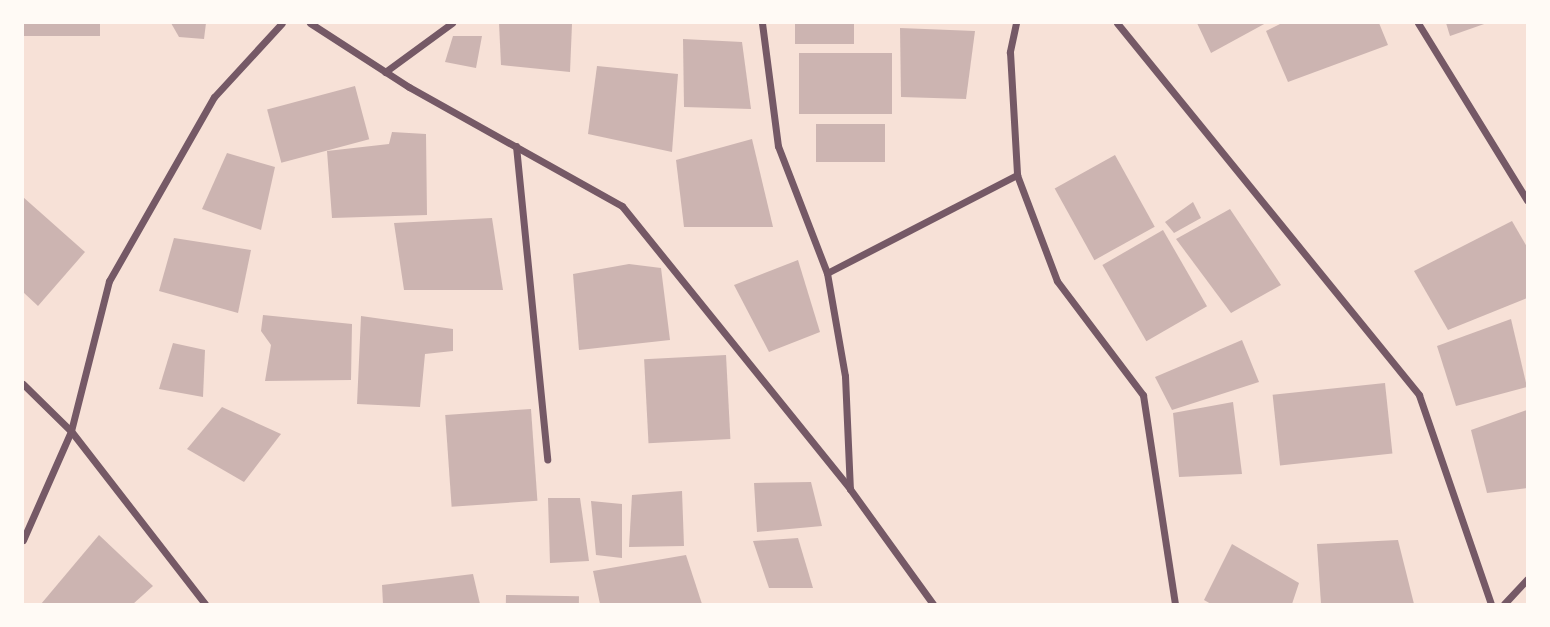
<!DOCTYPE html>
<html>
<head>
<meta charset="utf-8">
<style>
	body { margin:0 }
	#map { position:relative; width:1550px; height:627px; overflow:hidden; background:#f7e1d7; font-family:Raleway,sans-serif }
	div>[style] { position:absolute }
	.building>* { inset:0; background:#ccb4b1; transform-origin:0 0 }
	.minor>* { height:7px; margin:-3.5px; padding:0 3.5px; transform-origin:3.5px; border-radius:3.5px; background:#755966 }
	span { translate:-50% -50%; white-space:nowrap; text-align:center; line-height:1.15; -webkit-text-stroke:5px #fffaf5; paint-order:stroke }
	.frame { position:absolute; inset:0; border:24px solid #fffaf5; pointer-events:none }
</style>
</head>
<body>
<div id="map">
	<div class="building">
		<div style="left:23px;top:23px;width:77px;height:13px"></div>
		<div style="clip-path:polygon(171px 23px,206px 23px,204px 39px,179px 37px)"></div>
		<div style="clip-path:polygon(499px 23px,572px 24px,570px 72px,501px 65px)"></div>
		<div style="left:795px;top:23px;width:59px;height:21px"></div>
		<div style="clip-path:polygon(1197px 23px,1266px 23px,1211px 53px)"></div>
		<div style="clip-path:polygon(1282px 23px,1379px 23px,1388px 45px,1288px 82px,1266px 31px)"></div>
		<div style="clip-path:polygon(1446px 23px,1487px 23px,1450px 36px)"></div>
		<div style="clip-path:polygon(900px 28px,975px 31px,966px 99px,901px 97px)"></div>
		<div style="clip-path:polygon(453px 36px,482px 36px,476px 68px,445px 62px)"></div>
		<div style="clip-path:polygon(683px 39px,742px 42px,751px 109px,684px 107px)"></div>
		<div style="left:799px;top:53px;width:93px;height:61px"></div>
		<div style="clip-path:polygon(597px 66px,678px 74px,672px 152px,588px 134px)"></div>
		<div style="left:355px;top:86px;width:55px;height:91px;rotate:75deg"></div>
		<div style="left:885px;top:124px;width:38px;height:69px;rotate:90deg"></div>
		<div style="clip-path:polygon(392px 132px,426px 134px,427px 215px,332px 218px,327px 151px,389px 144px)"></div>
		<div style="clip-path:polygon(752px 139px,773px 227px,684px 227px,676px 160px)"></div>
		<div style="clip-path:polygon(227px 153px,275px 167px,261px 230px,202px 209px)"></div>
		<div style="left:1115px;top:155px;width:82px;height:69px;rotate:61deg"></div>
		<div style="clip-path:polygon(23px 197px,85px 252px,38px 306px,23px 292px)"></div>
		<div style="clip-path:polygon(1193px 202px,1201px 218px,1174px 233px,1165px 222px)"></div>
		<div style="clip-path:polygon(1230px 209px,1281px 285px,1231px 313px,1176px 239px)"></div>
		<div style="clip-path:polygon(492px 218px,503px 290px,404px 290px,394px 223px)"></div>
		<div style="clip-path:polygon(1512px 221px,1527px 247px,1527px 298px,1448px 330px,1414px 271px)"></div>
		<div style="left:1163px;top:230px;width:88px;height:70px;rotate:60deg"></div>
		<div style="clip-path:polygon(174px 238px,251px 250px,238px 313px,159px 291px)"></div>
		<div style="clip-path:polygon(798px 260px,820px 332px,769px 352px,734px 285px)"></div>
		<div style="clip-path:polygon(629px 264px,661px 268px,670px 340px,579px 350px,573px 274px)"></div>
		<div style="clip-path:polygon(263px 315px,352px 324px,351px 380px,265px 381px,271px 345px,261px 331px)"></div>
		<div style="clip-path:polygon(361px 316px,453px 329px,453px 351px,425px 354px,420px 407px,357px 404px)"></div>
		<div style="clip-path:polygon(1511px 319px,1527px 387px,1456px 406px,1437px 346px)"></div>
		<div style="clip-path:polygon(1242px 340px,1259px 382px,1172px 410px,1155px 377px)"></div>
		<div style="clip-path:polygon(173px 343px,205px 350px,203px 397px,159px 389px)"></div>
		<div style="left:726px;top:355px;width:84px;height:82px;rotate:87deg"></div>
		<div style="left:1385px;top:383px;width:71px;height:113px;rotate:84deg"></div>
		<div style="clip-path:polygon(1233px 402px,1242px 474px,1179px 477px,1173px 413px)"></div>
		<div style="clip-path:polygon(222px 407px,281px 434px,244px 482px,187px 449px)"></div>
		<div style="left:531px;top:409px;width:92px;height:86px;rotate:86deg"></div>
		<div style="clip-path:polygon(1527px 410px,1527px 488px,1487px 493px,1471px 430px)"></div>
		<div style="clip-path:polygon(811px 482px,822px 526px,757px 532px,754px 483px)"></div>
		<div style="clip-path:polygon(682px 491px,684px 546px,629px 547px,632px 495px)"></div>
		<div style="clip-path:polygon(548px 498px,580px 498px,589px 561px,550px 563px)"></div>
		<div style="clip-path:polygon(591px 501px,622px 504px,622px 558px,596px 555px)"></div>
		<div style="clip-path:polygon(99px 535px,153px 586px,133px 604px,41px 604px)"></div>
		<div style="clip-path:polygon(798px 538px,813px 588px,769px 588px,753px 541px)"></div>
		<div style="clip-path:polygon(1398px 540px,1414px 604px,1321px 604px,1317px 544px)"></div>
		<div style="clip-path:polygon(1232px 544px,1299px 583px,1292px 604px,1211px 604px,1204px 600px)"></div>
		<div style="clip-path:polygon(686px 555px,702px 604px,600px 604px,593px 571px)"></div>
		<div style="clip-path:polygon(473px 574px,480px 604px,383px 604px,382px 585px)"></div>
		<div style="left:506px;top:595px;width:73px;height:9px;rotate:1deg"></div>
	</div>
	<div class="minor">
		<div style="left:310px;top:23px;width:118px;rotate:32.9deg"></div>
		<div style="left:409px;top:87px;width:244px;rotate:29.2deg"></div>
		<div style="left:622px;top:206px;width:363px;rotate:51.1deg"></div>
		<div style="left:850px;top:489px;width:142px;rotate:54.2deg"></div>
		<div style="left:762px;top:23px;width:124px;rotate:82.6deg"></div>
		<div style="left:778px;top:146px;width:136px;rotate:68.9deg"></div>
		<div style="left:827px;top:273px;width:105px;rotate:80.1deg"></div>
		<div style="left:845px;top:376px;width:113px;rotate:87.5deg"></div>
		<div style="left:1016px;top:23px;width:30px;rotate:102deg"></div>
		<div style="left:1010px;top:52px;width:123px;rotate:86.7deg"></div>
		<div style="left:1017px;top:175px;width:113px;rotate:69.3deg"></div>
		<div style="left:1057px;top:281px;width:143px;rotate:53deg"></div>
		<div style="left:1143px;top:395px;width:211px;rotate:81.3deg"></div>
		<div style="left:1117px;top:23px;width:479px;rotate:50.9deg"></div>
		<div style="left:1419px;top:395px;width:221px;rotate:71deg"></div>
		<div style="left:1418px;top:23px;width:208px;rotate:58.4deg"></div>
		<div style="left:385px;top:72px;width:83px;rotate:-36.2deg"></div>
		<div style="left:516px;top:146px;width:315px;rotate:84.3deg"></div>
		<div style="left:827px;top:273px;width:214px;rotate:-27.3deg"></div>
		<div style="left:23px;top:384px;width:67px;rotate:44.4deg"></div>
		<div style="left:71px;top:431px;width:219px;rotate:52.2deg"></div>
		<div style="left:23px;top:540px;width:119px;rotate:-66.2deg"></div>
		<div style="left:71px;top:431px;width:155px;rotate:-75.8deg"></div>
		<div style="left:109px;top:281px;width:212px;rotate:-60.3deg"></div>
		<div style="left:214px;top:97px;width:100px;rotate:-47.4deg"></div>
		<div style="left:1504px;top:604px;width:34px;rotate:-47deg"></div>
	</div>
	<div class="frame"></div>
</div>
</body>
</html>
